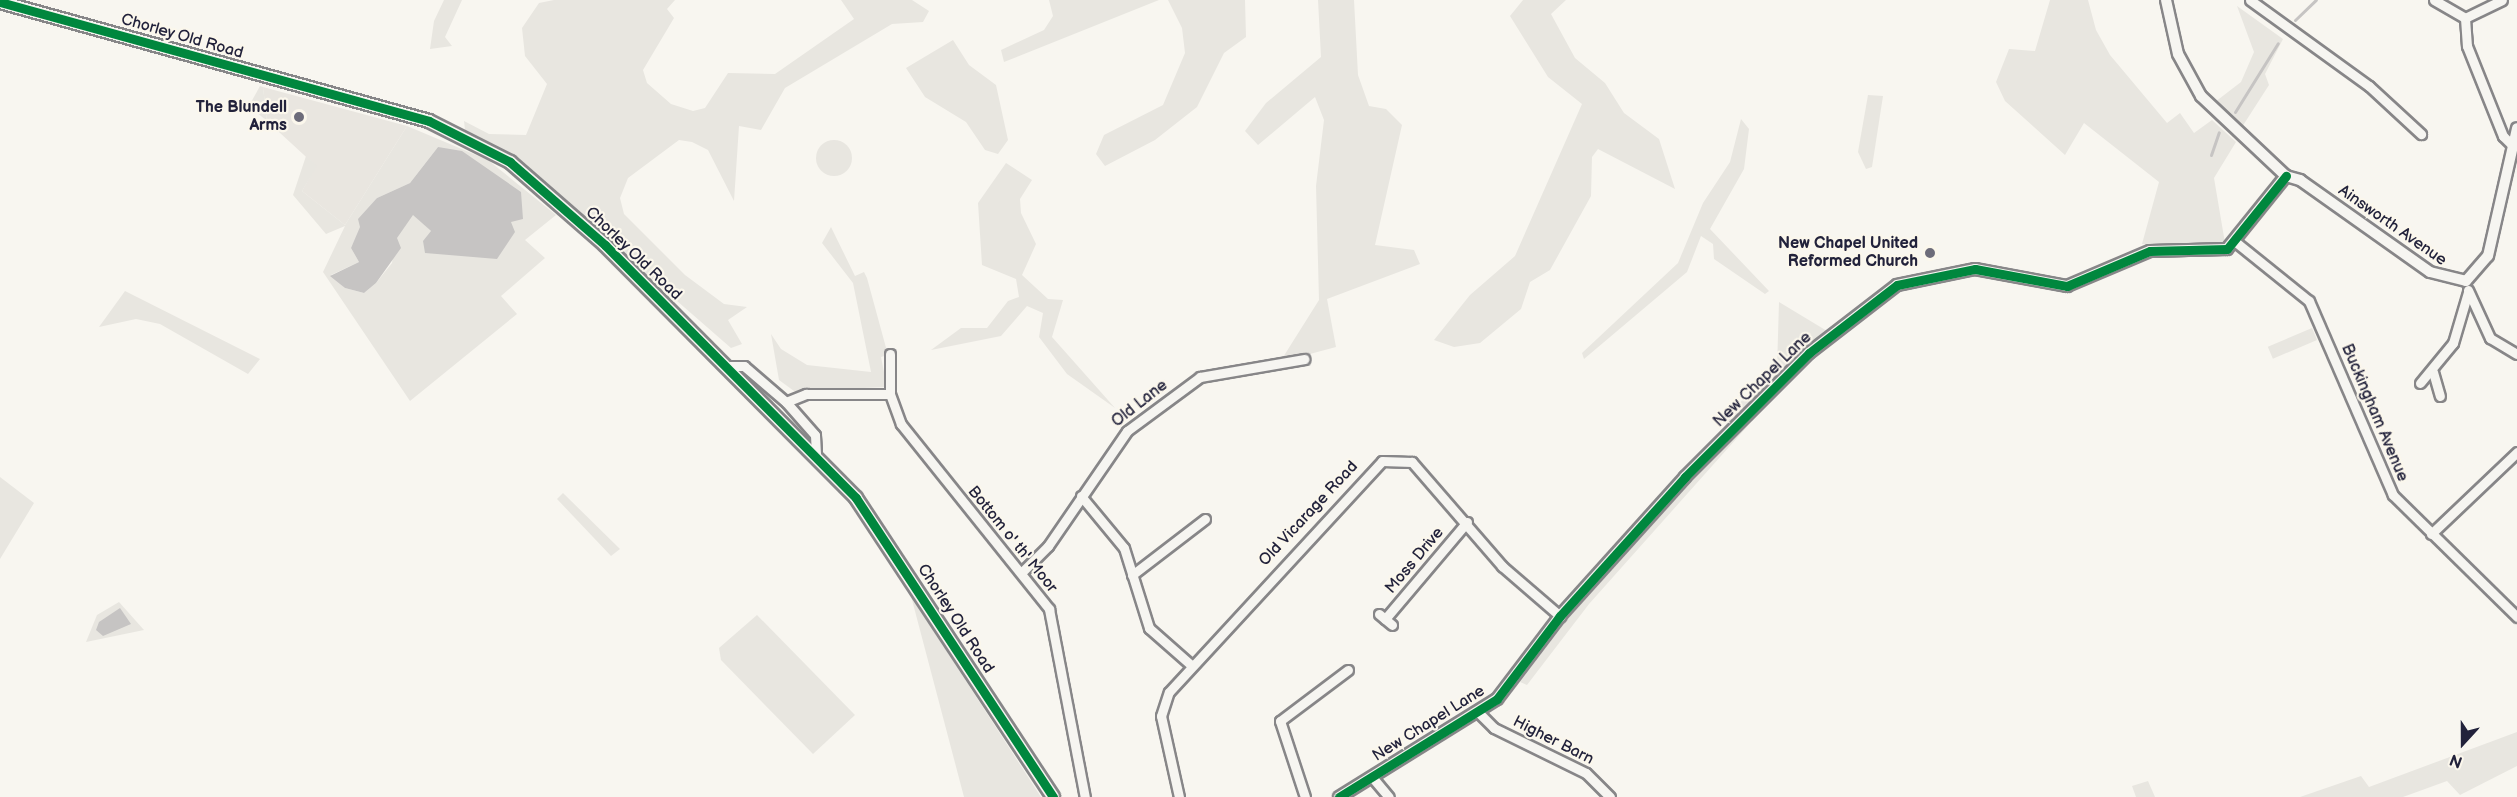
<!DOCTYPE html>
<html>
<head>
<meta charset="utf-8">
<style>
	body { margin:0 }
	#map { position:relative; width:2517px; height:797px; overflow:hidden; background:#f8f6f0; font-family:"Balsamiq Sans",sans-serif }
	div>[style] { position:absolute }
	.built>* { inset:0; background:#e9e6e0 }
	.green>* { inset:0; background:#e8e6e0; transform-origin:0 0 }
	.round { border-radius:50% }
	.water>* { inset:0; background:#c6c4c3 }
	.stream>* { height:3px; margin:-1.5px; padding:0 1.5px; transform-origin:1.5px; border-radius:1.5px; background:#c6c4c3 }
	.roads { filter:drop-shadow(2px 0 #878688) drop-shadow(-2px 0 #878688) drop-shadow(0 2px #878688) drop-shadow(0 -2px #878688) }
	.minor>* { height:9px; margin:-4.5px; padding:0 4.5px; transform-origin:4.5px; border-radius:4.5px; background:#f6f5f1 }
	.tertiary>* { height:10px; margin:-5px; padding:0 5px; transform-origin:5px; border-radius:5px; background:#f6f5f1 }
	.secondary>* { height:12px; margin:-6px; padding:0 6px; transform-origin:6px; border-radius:6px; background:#f6f5f1 }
	.cycleway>* { height:9px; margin:-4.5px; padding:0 4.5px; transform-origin:4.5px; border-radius:4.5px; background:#00873e }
	.dots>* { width:16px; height:16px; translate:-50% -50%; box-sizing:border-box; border:3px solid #fbf7ec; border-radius:50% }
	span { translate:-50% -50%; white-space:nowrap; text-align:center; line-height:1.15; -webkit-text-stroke:4.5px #fbf7ec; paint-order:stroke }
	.street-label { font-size:16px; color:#22223b }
	.poi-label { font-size:16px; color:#22223b; font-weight:700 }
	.right { translate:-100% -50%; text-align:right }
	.north { position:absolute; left:2433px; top:713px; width:60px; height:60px; -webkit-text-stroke:4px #fbf7ec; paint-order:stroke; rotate:201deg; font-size:16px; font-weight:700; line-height:24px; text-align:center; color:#22223b }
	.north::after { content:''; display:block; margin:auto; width:21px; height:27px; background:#22223b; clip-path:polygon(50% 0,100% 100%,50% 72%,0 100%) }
</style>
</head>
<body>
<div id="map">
	<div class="built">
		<div style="clip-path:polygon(263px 87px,407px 126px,345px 225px,302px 191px,316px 166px,267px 121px)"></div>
	</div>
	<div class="green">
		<div style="clip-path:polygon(444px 0,462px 0,445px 37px,452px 46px,430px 49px,434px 21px)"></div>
		<div style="clip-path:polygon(554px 0,675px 0,667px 9px,674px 18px,643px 70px,647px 83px,671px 104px,693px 111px,705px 108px,728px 73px,775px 74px,854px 19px,841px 0,912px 0,929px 11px,923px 22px,892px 24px,785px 88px,761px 130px,739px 126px,734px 201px,708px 150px,692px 142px,679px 140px,628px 178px,620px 198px,624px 214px,685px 275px,724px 304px,747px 307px,728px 320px,742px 344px,731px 348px,513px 158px,465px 130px,464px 121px,489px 134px,526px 135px,547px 84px,525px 56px,522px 28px,539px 3px)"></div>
		<div style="clip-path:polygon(1049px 0,1159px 0,1004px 62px,1001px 50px,1044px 30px,1053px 16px)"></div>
		<div style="clip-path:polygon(1168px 0,1245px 0,1246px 37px,1224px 53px,1197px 107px,1155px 140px,1105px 166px,1096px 154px,1104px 135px,1163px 105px,1185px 53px,1182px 28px)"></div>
		<div style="clip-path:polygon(1318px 0,1354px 0,1358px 75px,1369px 106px,1386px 109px,1402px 125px,1375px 245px,1414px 250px,1420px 264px,1327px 299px,1336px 347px,1280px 362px,1319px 300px,1316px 186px,1324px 120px,1315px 97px,1258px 145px,1245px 131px,1266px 103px,1321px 57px)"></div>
		<div style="clip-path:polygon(1523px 0,1566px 0,1551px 14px,1575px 58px,1605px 83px,1624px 113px,1659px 139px,1675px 189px,1598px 149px,1592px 157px,1591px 196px,1550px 270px,1530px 282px,1521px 309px,1480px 343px,1454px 347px,1434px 340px,1470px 295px,1515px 256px,1582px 104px,1548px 77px,1510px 16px)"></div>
		<div style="clip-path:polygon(2050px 0,2088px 0,2096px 30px,2110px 55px,2167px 123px,2180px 113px,2194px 133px,2212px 120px,2236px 142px,2214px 178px,2225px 243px,2142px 244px,2159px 182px,2084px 123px,2065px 155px,2005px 101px,1996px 82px,2009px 49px,2035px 51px)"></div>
		<div style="clip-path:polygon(2237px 6px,2283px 39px,2265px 74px,2269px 85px,2242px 127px,2215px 102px,2241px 82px,2254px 52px)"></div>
		<div style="clip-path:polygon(953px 40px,969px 65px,996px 85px,1008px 140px,998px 154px,985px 150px,966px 122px,925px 97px,906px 68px)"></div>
		<div style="clip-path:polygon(260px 86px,263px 87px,267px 121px,249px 106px)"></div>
		<div style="clip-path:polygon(1868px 95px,1883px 96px,1872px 167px,1866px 169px,1858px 152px)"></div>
		<div style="clip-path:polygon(1741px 119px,1749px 129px,1744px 169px,1710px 229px,1769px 291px,1765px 294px,1714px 259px,1713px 244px,1701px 236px,1687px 272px,1584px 359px,1582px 353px,1678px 263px,1703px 203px,1730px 162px)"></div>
		<div style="clip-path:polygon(evenodd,407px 126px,488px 160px,556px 215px,525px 240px,545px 258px,501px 296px,517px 314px,410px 401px,323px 272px,345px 226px,326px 234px,293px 195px,306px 156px,317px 166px,302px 191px,345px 225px,407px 126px,438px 147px,511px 227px,431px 231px,413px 214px,396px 238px,392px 263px,376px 283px,364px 293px,345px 288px,331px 275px,359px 262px,351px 248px,377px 198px,410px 183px,438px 147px)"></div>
		<div class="round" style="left:816px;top:140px;width:36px;height:36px"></div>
		<div style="clip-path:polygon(1006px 163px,1032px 180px,1020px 199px,1021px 213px,1036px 244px,1022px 275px,1048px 299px,1063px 300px,1052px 337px,1115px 408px,1067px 374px,1039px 337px,1043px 313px,1027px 306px,1001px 336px,931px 350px,961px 328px,987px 328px,1008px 301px,1019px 297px,1016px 279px,982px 265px,978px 203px)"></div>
		<div style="clip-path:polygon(831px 227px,855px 276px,864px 272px,867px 278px,888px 355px,881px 357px,887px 387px,794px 391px,779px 380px,771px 334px,781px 349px,807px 365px,871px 372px,853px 283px,822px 243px)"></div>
		<div style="clip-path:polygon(125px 291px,260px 359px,248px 374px,160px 324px,136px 319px,99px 327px)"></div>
		<div style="clip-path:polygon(1779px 302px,1832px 334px,1729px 428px,1723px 418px,1777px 368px)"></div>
		<div style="left:2312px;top:328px;width:13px;height:48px;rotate:67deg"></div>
		<div style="clip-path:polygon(1786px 383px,1589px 604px,1527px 685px,1520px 682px,1600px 576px)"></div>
		<div style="clip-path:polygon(0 477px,34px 503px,0 559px)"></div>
		<div style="clip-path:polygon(563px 493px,620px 549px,611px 556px,557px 499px)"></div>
		<div style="clip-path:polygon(911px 596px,1041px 797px,964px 797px)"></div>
		<div style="clip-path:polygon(119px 602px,144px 630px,86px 642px,97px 615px)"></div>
		<div style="clip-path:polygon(757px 615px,855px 715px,813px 754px,721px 660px,719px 648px)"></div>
		<div style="clip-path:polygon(2517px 732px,2517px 766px,2460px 795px,2447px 781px,2403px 797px,2300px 797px,2361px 776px,2369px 787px)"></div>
		<div style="clip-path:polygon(2148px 781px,2155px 797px,2136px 797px,2132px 786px)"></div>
	</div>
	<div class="water">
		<div style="clip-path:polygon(438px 147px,462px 151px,521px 192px,523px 219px,511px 222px,515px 232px,497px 259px,425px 253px,423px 241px,431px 231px,413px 215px,397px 238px,401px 248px,376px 283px,364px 293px,345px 288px,330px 276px,359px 262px,351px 248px,360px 227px,358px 219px,377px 198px,410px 183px)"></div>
		<div style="clip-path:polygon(120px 608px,131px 624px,103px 636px,96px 630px,99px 622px)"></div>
	</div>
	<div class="stream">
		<div style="left:2295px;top:20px;width:29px;rotate:-44deg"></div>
		<div style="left:2235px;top:112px;width:81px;rotate:-58.1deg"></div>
		<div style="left:2211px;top:155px;width:24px;rotate:-71deg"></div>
	</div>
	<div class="roads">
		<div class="minor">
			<div style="left:2250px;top:0;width:147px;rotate:35.9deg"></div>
			<div style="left:2369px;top:86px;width:71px;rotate:42.7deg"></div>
			<div style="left:2434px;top:0;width:36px;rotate:30deg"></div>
			<div style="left:2465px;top:18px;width:28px;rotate:86deg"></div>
			<div style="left:2467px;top:46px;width:97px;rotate:68.2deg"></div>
			<div style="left:2503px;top:136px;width:13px;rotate:45deg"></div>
			<div style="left:2465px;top:18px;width:41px;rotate:-25.9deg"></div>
			<div style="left:2237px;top:243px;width:92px;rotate:38.9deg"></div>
			<div style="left:2309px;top:301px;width:211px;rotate:66.6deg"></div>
			<div style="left:2393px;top:495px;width:174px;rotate:44.5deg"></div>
			<div style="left:2468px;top:290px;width:53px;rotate:65.4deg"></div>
			<div style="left:2490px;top:338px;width:31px;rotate:31deg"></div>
			<div style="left:890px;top:354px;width:40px;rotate:90deg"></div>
			<div style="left:890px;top:394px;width:32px;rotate:70deg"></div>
			<div style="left:901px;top:424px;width:237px;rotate:51.3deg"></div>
			<div style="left:1049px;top:609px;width:191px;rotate:79.2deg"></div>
			<div style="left:725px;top:366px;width:19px"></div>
			<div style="left:744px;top:366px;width:55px;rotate:40.6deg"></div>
			<div style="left:786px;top:402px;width:44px;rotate:48.7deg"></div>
			<div style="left:815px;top:435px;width:21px;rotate:87deg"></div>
			<div style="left:2433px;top:372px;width:25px;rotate:74deg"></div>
			<div style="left:2420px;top:383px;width:52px;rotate:-50.5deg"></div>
			<div style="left:2453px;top:343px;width:53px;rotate:-73.6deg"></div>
			<div style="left:786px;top:402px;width:22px;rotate:-22deg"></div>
			<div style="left:806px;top:394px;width:84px"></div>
			<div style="left:1081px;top:496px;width:67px;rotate:50.4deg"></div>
			<div style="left:1124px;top:548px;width:84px;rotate:72.6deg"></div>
			<div style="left:1149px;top:628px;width:55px;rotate:41.3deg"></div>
			<div style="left:2431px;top:534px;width:119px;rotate:-43.6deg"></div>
			<div style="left:1021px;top:573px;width:38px;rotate:-45deg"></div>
			<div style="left:1048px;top:546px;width:140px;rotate:-55.5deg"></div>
			<div style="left:1127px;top:431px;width:91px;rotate:-36.5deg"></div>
			<div style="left:1200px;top:377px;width:106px;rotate:-9.8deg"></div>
			<div style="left:1132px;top:575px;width:92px;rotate:-37.5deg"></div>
			<div style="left:1379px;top:614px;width:17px;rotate:40deg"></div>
			<div style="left:1385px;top:619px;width:127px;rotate:-49.8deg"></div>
			<div style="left:1479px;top:713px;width:21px;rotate:45deg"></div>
			<div style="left:1494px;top:728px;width:102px;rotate:26.1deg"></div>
			<div style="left:1586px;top:773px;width:34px;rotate:45deg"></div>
			<div style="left:1372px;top:777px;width:26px;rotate:50deg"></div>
			<div style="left:1179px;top:797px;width:83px;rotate:-102.5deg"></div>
			<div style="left:1161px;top:716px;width:25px;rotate:-72deg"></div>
			<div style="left:1169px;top:692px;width:314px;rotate:-47.3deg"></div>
			<div style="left:1382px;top:461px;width:30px;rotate:2deg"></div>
			<div style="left:1412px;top:462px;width:138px;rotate:49.1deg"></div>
			<div style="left:1502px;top:566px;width:77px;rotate:40.8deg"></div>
			<div style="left:1305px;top:797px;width:80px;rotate:-108.2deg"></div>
			<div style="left:1280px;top:721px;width:85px;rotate:-36.9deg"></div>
		</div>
		<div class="tertiary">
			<div style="left:2166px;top:0;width:55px;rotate:77.5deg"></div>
			<div style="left:2178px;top:54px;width:48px;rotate:61.3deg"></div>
			<div style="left:2201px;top:96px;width:117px;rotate:43.3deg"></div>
			<div style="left:2286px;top:176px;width:15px;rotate:16deg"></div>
			<div style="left:2300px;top:180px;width:159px;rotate:35.3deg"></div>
			<div style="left:2430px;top:272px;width:37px;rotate:14deg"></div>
			<div style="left:2466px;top:281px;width:33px;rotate:-49deg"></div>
			<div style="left:2488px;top:256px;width:131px;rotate:-77.2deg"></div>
			<div style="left:1339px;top:797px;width:186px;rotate:-31.8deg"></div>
			<div style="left:1497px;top:699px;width:104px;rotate:-52.8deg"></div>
			<div style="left:1560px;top:616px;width:187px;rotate:-48deg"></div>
			<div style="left:1685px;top:477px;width:175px;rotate:-45deg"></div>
			<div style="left:1809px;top:353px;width:111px;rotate:-37.7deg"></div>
			<div style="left:1897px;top:285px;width:80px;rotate:-11.6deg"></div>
			<div style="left:1975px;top:269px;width:94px;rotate:10.5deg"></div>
			<div style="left:2067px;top:286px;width:90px;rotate:-22.9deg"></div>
			<div style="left:2150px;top:251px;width:77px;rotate:-1.5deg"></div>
			<div style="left:2227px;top:249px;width:94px;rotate:-51.1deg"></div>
		</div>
		<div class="secondary">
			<div style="left:0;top:2px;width:445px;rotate:15.5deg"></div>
			<div style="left:429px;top:121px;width:91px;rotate:26.8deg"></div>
			<div style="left:510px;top:162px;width:126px;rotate:41.1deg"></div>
			<div style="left:605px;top:245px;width:356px;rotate:45.2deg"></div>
			<div style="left:856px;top:498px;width:358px;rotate:56.6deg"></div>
		</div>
	</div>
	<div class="cycleway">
		<div style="left:0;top:2px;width:445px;rotate:15.5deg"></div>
		<div style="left:429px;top:121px;width:91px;rotate:26.8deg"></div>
		<div style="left:510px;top:162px;width:126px;rotate:41.1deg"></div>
		<div style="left:605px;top:245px;width:356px;rotate:45.2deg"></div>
		<div style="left:856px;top:498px;width:358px;rotate:56.6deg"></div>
		<div style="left:1339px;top:797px;width:186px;rotate:-31.8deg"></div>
		<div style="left:1497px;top:699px;width:104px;rotate:-52.8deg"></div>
		<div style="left:1560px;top:616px;width:187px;rotate:-48deg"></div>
		<div style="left:1685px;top:477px;width:175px;rotate:-45deg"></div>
		<div style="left:1809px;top:353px;width:111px;rotate:-37.7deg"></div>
		<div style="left:1897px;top:285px;width:80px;rotate:-11.6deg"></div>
		<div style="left:1975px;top:269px;width:94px;rotate:10.5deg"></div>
		<div style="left:2067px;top:286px;width:90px;rotate:-22.9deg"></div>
		<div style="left:2150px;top:251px;width:77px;rotate:-1.5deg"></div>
		<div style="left:2227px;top:249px;width:94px;rotate:-51.1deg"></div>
	</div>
	<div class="dots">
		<div style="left:299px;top:117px;background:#6d6c7a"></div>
		<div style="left:1930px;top:253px;background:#6d6c7a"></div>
	</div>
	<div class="street-label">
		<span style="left:182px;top:37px;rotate:16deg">Chorley Old Road</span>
		<span style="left:2392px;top:226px;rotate:35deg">Ainsworth Avenue</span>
		<span style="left:633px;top:254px;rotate:44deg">Chorley Old Road</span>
		<span style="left:1763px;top:380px;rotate:-44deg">New Chapel Lane</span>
		<span style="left:1140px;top:404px;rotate:-38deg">Old Lane</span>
		<span style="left:2374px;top:413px;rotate:67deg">Buckingham Avenue</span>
		<span style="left:1309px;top:514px;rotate:-47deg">Old Vicarage Road</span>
		<span style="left:1012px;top:540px;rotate:51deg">Bottom o' th' Moor</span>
		<span style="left:1415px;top:561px;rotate:-50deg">Moss Drive</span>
		<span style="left:955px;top:619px;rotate:57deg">Chorley Old Road</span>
		<span style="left:1429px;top:724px;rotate:-32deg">New Chapel Lane</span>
		<span style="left:1553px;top:741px;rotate:27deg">Higher Barn</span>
	</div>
	<div class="poi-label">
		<span class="right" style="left:287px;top:117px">The Blundell<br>Arms</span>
		<span class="right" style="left:1918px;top:253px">New Chapel United<br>Reformed Church</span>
	</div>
	<div class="north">N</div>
</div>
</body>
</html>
